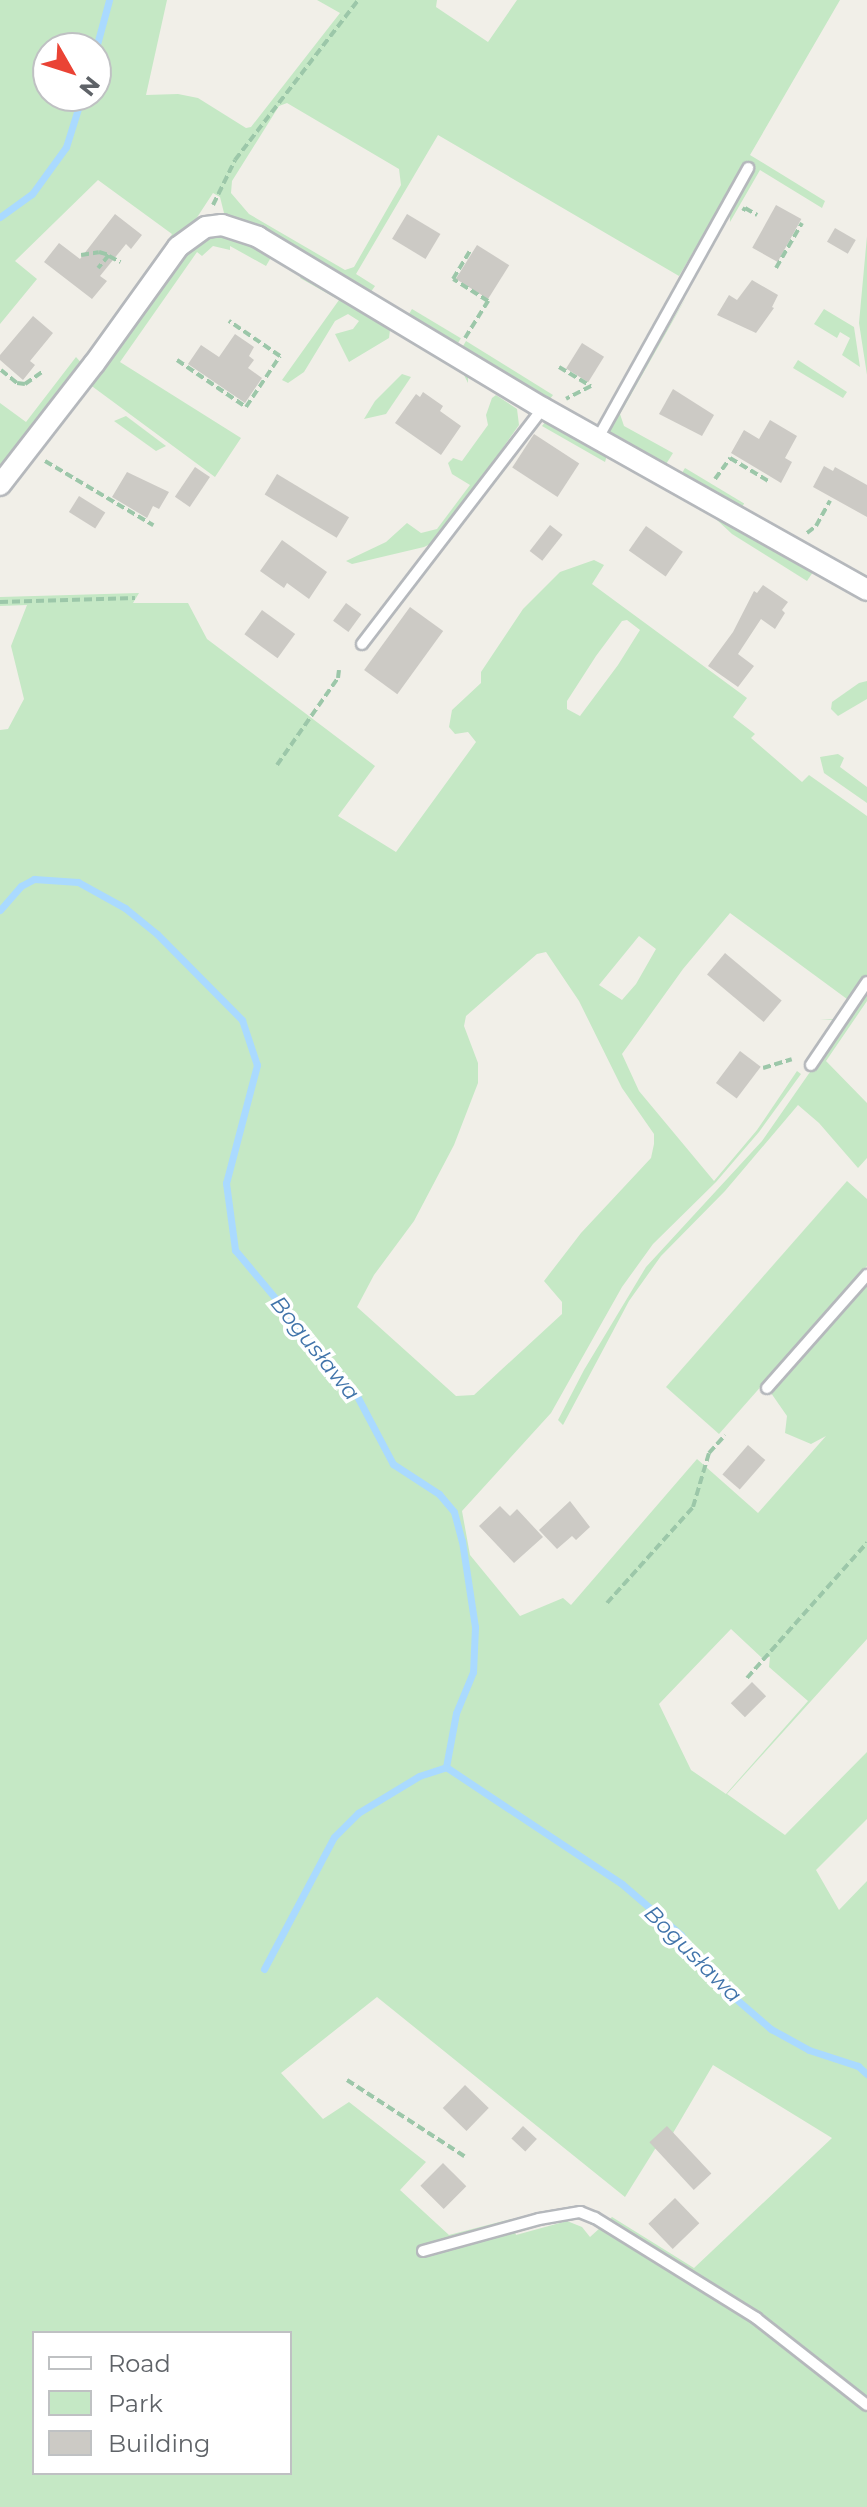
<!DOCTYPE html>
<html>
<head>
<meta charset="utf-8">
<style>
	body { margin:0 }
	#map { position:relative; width:867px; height:2507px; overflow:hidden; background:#f1efe8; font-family:Montserrat,sans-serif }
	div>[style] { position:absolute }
	.green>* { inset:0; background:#c5e8c5; transform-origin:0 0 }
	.stream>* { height:7px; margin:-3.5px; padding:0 3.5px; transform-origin:3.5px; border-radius:3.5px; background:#aadaff }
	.building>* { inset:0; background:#cccac5; transform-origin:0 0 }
	.path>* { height:4px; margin-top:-2px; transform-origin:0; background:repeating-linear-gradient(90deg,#9cc7a9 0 8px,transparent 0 12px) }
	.roads { filter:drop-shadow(2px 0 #b5b8bc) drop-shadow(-2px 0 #b5b8bc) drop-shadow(0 2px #b5b8bc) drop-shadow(0 -2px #b5b8bc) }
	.service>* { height:10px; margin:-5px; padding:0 5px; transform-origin:5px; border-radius:5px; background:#fff }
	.minor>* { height:20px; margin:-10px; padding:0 10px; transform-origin:10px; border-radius:10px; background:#fff }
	span { translate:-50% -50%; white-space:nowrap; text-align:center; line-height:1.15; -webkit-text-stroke:7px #fff; paint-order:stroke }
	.water-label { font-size:22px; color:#4174aa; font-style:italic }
	.legend { position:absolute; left:32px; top:2331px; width:260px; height:144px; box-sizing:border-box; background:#fff; border:2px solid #bfc1c3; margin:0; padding:10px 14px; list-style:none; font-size:24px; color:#5f6368 }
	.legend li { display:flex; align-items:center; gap:16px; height:40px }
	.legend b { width:40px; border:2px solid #bfc1c3 }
	.north { position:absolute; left:32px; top:32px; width:80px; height:80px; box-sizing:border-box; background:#fff; border:2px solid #bfc1c3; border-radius:50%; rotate:129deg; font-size:22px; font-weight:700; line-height:32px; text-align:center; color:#5f6368 }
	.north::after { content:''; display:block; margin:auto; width:28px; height:36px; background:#ea4335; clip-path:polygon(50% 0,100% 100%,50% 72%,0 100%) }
</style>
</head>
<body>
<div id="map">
	<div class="green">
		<div style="clip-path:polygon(evenodd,0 0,167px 0,146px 95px,178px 94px,198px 98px,246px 128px,251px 127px,340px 13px,317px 0,437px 0,436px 7px,488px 42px,517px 0,840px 0,750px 155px,825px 201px,822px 208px,760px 170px,730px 222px,730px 215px,753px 166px,746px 162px,679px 276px,438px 135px,356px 274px,375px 286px,368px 296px,224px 213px,220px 197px,213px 193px,196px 219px,168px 241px,172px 234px,98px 180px,15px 261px,37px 279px,0 324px,0 0,48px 48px,96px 48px,96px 96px,48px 96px,48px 48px,0 0,287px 103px,399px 169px,401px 185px,354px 267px,345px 270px,249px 214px,231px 193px,232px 181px,279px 106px,287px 103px)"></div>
		<div style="clip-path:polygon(218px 231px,273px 254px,266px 266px,230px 246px,230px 250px,213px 246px,202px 256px,197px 252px,120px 362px,241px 438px,215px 477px,89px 384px,185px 250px)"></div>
		<div style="clip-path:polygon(867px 236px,867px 375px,859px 323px)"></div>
		<div style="clip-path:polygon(304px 272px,468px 371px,468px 383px,463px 373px,390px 330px,389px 338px,349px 362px,335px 334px,353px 329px,359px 321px,348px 314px,335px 321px,304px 372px,288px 383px,282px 380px,339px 300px,300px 278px)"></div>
		<div style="clip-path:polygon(687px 296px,620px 414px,624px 426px,673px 453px,663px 469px,610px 438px,610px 424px)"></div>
		<div style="left:412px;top:309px;width:57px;height:12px;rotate:31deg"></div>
		<div style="clip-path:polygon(824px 309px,854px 327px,860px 367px,842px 355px,850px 338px,840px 332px,837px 338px,814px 324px)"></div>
		<div style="clip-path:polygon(466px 341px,553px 395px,547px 403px,460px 351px)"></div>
		<div style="clip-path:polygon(76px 357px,85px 367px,0 474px,0 403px,26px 422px)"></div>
		<div style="clip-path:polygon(798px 360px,847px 392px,843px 398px,793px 368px)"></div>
		<div style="clip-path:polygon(402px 374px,411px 377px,386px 414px,364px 419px,375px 401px)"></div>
		<div style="clip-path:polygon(496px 395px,517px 409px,519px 425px,437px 541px,424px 547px,352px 564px,346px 561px,386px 542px,407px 523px,421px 533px,437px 529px,470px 485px,452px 474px,448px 463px,453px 458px,462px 461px,488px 425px,486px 415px,492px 398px)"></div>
		<div style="clip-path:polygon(126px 416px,166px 446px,156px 451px,114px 421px)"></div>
		<div style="clip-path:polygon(546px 421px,608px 452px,605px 462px,542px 426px)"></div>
		<div style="left:685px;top:468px;width:69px;height:9px;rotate:31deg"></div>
		<div style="clip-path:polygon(718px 517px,815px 569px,807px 581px,732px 534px,716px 519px)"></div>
		<div style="clip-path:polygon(evenodd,594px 560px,604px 565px,592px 584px,747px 698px,733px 717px,755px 734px,751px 738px,802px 782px,809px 775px,867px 816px,867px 975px,835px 1020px,820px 1019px,833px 1019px,847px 999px,730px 913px,683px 969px,622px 1054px,639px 1091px,714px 1181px,757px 1130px,797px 1071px,801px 1074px,759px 1132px,716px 1182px,653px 1244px,622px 1287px,551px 1413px,462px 1511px,470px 1555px,520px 1616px,563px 1598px,571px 1605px,697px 1459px,758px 1513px,826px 1436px,811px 1444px,785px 1433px,787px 1416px,771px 1393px,867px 1285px,867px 1639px,727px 1794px,785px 1835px,867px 1752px,867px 1819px,816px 1870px,839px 1910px,867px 1881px,867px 2507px,0 2507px,0 730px,8px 729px,24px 699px,11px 646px,27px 605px,0 606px,0 597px,139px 593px,133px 603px,188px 603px,207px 639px,375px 766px,338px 816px,396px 852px,476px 742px,468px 732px,455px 734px,449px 727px,452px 710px,481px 683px,481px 672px,523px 609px,560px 572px,594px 560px,627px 620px,640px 630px,618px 665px,580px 716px,567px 709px,567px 701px,596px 656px,622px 621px,627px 620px,594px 560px,639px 936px,656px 949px,636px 984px,622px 1000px,599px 985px,639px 936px,594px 560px,546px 952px,579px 1001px,622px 1088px,654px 1134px,654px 1144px,651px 1158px,581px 1233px,544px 1281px,562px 1302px,562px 1314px,474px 1395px,456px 1396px,357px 1307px,374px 1275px,414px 1221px,454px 1145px,478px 1083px,478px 1063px,464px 1026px,466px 1016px,537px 954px,546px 952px,594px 560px,731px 1629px,762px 1658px,770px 1657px,769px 1667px,808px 1701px,726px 1794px,691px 1770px,659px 1704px,731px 1629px,594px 560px,377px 1997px,625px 2197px,655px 2149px,673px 2133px,713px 2065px,832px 2138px,694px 2268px,612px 2217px,590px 2237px,582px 2227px,567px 2221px,516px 2235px,511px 2219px,449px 2235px,400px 2190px,426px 2162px,349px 2102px,323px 2119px,281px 2073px,377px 1997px,594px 560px,34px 2333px,290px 2333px,290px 2473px,34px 2473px,34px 2333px)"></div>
		<div style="clip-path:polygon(867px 681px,867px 699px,838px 716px,831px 709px,832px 702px,859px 683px)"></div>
		<div style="clip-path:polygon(838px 754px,844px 758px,840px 767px,867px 787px,867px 803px,824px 773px,820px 757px)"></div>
		<div style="clip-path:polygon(867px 990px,867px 1001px,826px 1061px,867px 1103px,867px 1158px,858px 1168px,819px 1123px,798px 1105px,725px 1191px,661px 1256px,629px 1301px,563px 1425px,558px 1420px,584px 1370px,646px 1267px,762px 1141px)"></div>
		<div style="clip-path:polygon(847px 1181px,867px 1199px,867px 1266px,719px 1434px,666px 1387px)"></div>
	</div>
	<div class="stream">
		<div style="left:96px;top:48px;width:50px;rotate:-74.8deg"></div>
		<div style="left:0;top:217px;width:39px;rotate:-36deg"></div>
		<div style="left:32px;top:194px;width:58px;rotate:-54.1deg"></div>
		<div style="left:66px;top:147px;width:53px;rotate:-72.6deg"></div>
		<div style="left:0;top:910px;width:32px;rotate:-49deg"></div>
		<div style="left:21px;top:886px;width:15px;rotate:-28deg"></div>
		<div style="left:34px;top:879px;width:44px;rotate:3.9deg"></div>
		<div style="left:78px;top:882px;width:54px;rotate:29deg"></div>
		<div style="left:125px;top:908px;width:41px;rotate:39.1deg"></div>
		<div style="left:157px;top:934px;width:121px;rotate:45.3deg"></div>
		<div style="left:242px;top:1020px;width:47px;rotate:71.6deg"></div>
		<div style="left:257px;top:1065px;width:122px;rotate:104.7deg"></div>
		<div style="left:226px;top:1183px;width:68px;rotate:82.3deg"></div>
		<div style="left:235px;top:1250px;width:190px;rotate:50.1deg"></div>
		<div style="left:357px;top:1396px;width:77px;rotate:62.1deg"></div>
		<div style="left:393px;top:1464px;width:55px;rotate:33.1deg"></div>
		<div style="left:439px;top:1494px;width:23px;rotate:50deg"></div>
		<div style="left:454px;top:1512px;width:30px;rotate:75deg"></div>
		<div style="left:462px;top:1541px;width:87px;rotate:81.4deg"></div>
		<div style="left:475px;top:1627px;width:45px;rotate:92.5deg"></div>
		<div style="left:473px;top:1672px;width:44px;rotate:112.5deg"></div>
		<div style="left:456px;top:1713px;width:55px;rotate:100.5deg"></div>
		<div style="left:446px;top:1767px;width:211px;rotate:33.6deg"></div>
		<div style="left:622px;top:1884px;width:78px;rotate:40.8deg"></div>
		<div style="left:681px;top:1935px;width:54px;rotate:54deg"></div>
		<div style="left:713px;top:1979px;width:77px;rotate:40.8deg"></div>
		<div style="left:771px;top:2029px;width:43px;rotate:28.9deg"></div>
		<div style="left:809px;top:2050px;width:52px;rotate:18.1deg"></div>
		<div style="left:858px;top:2066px;width:12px;rotate:42deg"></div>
		<div style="left:264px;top:1969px;width:149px;rotate:-62.1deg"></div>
		<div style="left:334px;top:1837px;width:34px;rotate:-45deg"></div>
		<div style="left:358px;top:1813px;width:71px;rotate:-31.2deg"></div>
		<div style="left:419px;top:1776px;width:28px;rotate:-18deg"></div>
	</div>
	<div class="building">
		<div style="left:776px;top:205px;width:29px;height:49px;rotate:29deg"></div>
		<div style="clip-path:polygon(115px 214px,142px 235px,131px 249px,126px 244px,100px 276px,107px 281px,92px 299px,44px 262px,59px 243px,80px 259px)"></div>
		<div style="left:407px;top:214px;width:39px;height:29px;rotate:31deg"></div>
		<div style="left:835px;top:228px;width:24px;height:16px;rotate:30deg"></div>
		<div style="left:477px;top:245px;width:38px;height:40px;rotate:32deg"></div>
		<div style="clip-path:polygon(752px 280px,778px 295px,772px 307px,774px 308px,756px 333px,717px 315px,729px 295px,737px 300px)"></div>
		<div style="clip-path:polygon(33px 316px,53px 333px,30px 361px,35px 365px,23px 380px,0 360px,0 355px)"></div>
		<div style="clip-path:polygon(235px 334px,254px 347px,249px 356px,254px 360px,248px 368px,262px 378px,245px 403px,188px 364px,201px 345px,219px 357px)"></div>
		<div style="left:582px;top:343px;width:26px;height:30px;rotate:32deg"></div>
		<div style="clip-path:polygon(673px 389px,714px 415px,702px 436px,659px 414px)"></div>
		<div style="clip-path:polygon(423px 392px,443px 406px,440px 411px,461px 426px,441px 455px,395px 423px,416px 394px,420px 397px)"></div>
		<div style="clip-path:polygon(770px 420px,797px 436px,785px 458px,792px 462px,781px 483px,731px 453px,744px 430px,759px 439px)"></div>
		<div style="left:534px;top:434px;width:54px;height:40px;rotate:33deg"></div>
		<div style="clip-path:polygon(824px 466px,833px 471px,835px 467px,867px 485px,867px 517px,813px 487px)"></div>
		<div style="left:195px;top:467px;width:18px;height:36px;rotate:34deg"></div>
		<div style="clip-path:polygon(127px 472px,169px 492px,159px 509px,153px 506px,147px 518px,112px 497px)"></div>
		<div style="left:277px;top:474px;width:84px;height:24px;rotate:31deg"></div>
		<div style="left:79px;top:496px;width:31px;height:19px;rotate:32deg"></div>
		<div style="left:550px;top:525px;width:16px;height:33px;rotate:38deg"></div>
		<div style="left:646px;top:526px;width:45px;height:30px;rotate:35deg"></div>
		<div style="clip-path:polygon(282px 540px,327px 572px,309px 599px,287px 583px,284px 588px,260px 571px)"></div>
		<div style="clip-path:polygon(763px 585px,788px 602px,782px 610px,785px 613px,775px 629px,761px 619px,738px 654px,754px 666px,738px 687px,708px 666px,733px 632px,754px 591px,757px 593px)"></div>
		<div style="left:346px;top:603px;width:19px;height:22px;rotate:36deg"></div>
		<div style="left:410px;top:607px;width:41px;height:78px;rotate:36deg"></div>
		<div style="left:262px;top:610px;width:41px;height:30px;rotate:36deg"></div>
		<div style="left:725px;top:953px;width:74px;height:28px;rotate:40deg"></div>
		<div style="left:740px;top:1051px;width:26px;height:40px;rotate:37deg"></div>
		<div style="left:748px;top:1445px;width:23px;height:39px;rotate:41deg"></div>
		<div style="clip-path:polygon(570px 1501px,590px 1527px,576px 1540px,572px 1536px,557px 1549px,539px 1530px)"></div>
		<div style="clip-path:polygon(500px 1506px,510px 1516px,517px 1509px,543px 1537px,514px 1563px,479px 1526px)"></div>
		<div style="left:752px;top:1682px;width:20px;height:30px;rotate:45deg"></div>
		<div style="left:465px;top:2085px;width:33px;height:32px;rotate:44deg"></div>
		<div style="left:523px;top:2126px;width:19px;height:17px;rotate:43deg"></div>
		<div style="left:667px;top:2126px;width:65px;height:24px;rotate:47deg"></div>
		<div style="left:443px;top:2163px;width:33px;height:32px;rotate:45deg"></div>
		<div style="left:675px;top:2198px;width:35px;height:37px;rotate:46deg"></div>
	</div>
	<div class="path">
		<div style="left:213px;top:205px;width:50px;rotate:-63.9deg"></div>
		<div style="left:235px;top:160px;width:202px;rotate:-52.4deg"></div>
		<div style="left:743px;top:211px;width:4px;rotate:-56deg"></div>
		<div style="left:745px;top:208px;width:14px;rotate:30deg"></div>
		<div style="left:81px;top:255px;width:18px;rotate:-9deg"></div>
		<div style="left:99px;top:252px;width:10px;rotate:17deg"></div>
		<div style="left:109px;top:255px;width:17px;rotate:130deg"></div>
		<div style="left:109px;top:256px;width:13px;rotate:29deg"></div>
		<div style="left:776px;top:268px;width:52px;rotate:-60deg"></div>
		<div style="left:465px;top:338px;width:44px;rotate:-58.1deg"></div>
		<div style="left:488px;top:301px;width:41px;rotate:-147.8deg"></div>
		<div style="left:453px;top:279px;width:33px;rotate:-59deg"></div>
		<div style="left:177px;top:360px;width:83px;rotate:34.3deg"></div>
		<div style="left:246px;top:407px;width:61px;rotate:-56.3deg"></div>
		<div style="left:280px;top:356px;width:62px;rotate:-145.5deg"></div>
		<div style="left:559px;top:367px;width:37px;rotate:31deg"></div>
		<div style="left:591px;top:386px;width:28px;rotate:153deg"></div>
		<div style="left:1px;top:370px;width:21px;rotate:39deg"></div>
		<div style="left:17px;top:383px;width:8px;rotate:7deg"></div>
		<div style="left:25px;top:384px;width:21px;rotate:-35deg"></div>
		<div style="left:45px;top:461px;width:126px;rotate:30.7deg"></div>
		<div style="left:715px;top:479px;width:26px;rotate:-54deg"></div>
		<div style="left:730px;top:458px;width:47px;rotate:31deg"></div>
		<div style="left:807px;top:533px;width:11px;rotate:-38deg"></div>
		<div style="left:816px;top:526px;width:29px;rotate:-61deg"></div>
		<div style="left:0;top:602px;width:135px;rotate:-1.7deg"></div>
		<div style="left:277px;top:765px;width:106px;rotate:-55deg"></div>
		<div style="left:338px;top:678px;width:8px;rotate:-83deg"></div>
		<div style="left:763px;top:1068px;width:30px;rotate:-17deg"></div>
		<div style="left:607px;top:1603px;width:129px;rotate:-48.1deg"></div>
		<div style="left:693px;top:1507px;width:56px;rotate:-73.5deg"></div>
		<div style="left:709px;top:1453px;width:24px;rotate:-48deg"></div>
		<div style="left:747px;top:1678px;width:181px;rotate:-48.4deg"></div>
		<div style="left:347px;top:2080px;width:140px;rotate:33deg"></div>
	</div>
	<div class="roads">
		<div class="service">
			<div style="left:598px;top:438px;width:309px;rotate:-60.9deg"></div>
			<div style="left:362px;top:644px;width:297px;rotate:-52.5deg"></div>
			<div style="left:811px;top:1065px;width:100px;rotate:-56deg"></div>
			<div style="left:767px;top:1388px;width:151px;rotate:-48.5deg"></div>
			<div style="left:423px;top:2251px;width:120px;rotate:-15.4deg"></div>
			<div style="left:539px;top:2219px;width:42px;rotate:-9.7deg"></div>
			<div style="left:580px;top:2212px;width:16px;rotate:22deg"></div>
			<div style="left:595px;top:2218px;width:190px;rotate:31.8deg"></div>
			<div style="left:756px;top:2318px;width:141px;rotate:38.1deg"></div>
		</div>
		<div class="minor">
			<div style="left:0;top:485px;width:153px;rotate:-52.2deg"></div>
			<div style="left:94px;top:364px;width:144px;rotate:-54.3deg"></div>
			<div style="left:178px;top:247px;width:34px;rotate:-36deg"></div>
			<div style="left:206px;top:227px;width:16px;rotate:-7deg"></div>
			<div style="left:222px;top:225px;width:38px;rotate:18deg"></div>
			<div style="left:258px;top:237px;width:332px;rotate:31deg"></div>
			<div style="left:543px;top:408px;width:372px;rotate:29.3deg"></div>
		</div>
	</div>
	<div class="water-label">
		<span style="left:315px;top:1348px;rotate:51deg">Bogusława</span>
		<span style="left:693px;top:1954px;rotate:45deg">Bogusława</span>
	</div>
	<ul class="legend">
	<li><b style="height:10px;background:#fff"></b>Road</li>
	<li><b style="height:22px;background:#c5e8c5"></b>Park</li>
	<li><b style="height:22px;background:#cccac5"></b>Building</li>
	</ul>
	<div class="north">N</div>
</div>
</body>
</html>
